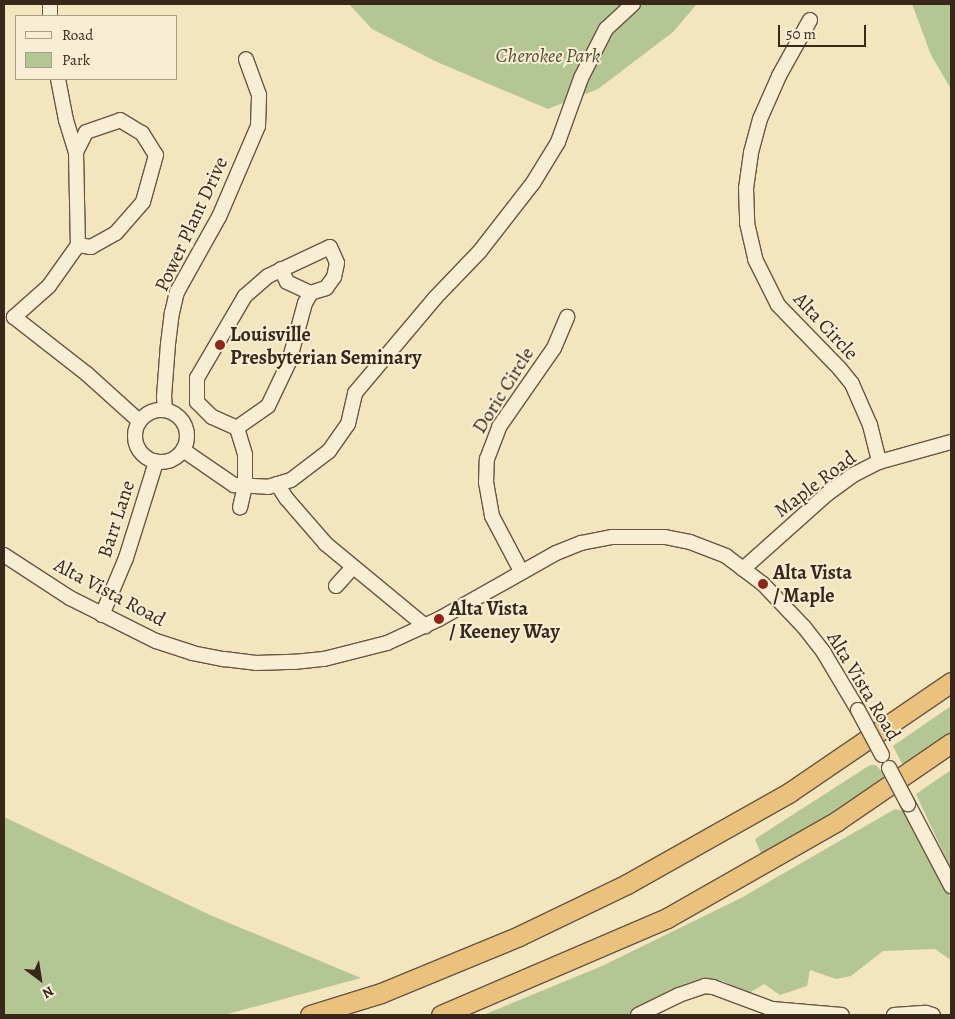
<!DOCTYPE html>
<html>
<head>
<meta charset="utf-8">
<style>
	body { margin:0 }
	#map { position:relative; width:955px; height:1019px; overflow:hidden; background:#f3e5bd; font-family:Alegreya,serif }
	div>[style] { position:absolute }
	.green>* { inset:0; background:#b5c695 }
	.roads { filter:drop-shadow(1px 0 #685643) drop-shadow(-1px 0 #685643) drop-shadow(0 1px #685643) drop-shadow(0 -1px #685643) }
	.minor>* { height:14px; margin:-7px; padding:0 7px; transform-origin:7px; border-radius:7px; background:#f7eed4 }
	.minor>.ring { margin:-7px; padding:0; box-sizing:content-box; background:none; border:14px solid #f7eed4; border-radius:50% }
	.highway>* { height:19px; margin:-9.5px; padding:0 9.5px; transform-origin:9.5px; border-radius:9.5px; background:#eac27e }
	.bridges { filter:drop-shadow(1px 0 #685643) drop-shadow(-1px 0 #685643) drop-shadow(0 1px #685643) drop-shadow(0 -1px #685643) }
	.minor-bridge>* { height:14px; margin:-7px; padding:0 7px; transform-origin:7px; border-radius:7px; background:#f7eed4 }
	.dots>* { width:14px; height:14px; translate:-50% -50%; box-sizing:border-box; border:2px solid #f7eed4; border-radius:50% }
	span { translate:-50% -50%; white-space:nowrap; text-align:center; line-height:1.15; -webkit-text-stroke:4px #f7eed4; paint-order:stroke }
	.park-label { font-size:20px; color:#584f39; font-style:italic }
	.street-label { font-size:20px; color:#39271a }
	.poi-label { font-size:20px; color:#39271a; font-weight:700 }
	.left { translate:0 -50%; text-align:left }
	.frame { position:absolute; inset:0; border:5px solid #39271a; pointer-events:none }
	.legend { position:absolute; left:15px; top:15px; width:162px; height:65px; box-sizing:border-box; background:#f7eed4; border:1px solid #ab9e8a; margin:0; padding:6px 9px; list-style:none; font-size:15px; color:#39271a }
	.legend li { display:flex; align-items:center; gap:10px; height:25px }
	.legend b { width:25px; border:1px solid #ab9e8a }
	.north { position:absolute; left:15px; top:954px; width:50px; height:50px; -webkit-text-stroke:4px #f7eed4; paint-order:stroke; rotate:149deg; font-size:14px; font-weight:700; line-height:20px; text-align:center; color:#39271a }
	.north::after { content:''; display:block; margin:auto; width:18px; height:22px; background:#39271a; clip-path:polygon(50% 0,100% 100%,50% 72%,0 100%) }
	.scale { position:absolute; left:778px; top:25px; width:88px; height:22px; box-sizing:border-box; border:2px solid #39271a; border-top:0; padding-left:6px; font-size:15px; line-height:18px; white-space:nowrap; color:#39271a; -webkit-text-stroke:4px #f7eed4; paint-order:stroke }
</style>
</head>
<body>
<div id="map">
	<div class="green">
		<div style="clip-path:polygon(349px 4px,697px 4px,673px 32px,598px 89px,548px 109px,437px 62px,372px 29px)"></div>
		<div style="clip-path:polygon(912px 4px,951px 4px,951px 89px,931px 55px)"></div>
		<div style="clip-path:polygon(951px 706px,951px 735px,907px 767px,901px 762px,893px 746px)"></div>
		<div style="clip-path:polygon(870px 765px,876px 765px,884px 774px,884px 781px,762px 856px,755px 839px)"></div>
		<div style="clip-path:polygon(951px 770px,951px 869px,916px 794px)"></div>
		<div style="clip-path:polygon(895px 809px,903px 811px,951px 899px,951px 960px,935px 949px,883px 951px,851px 976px,836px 979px,810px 970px,807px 986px,780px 995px,764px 984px,749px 993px,723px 981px,700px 980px,627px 1015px,483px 1015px,602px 966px,741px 898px)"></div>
		<div style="clip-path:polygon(4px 817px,210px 915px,361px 978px,224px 1015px,4px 1015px)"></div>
	</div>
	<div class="roads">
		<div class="minor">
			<div style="left:50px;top:16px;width:12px;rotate:-90deg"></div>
			<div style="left:810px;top:20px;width:64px;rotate:119deg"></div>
			<div style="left:779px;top:76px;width:47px;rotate:113.8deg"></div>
			<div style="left:760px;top:119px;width:35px;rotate:105deg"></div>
			<div style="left:751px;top:153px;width:35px;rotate:98deg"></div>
			<div style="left:746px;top:188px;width:35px;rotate:88deg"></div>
			<div style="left:747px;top:223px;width:37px;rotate:77deg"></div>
			<div style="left:755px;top:259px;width:51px;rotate:63.4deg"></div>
			<div style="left:778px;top:305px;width:89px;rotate:45.9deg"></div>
			<div style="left:840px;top:369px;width:19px;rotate:51deg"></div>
			<div style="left:852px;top:384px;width:45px;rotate:66.3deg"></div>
			<div style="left:870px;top:425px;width:38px;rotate:76deg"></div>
			<div style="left:58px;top:79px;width:42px;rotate:79deg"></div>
			<div style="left:66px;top:120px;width:34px;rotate:73deg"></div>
			<div style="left:76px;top:152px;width:93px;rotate:88.8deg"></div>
			<div style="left:78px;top:245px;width:50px;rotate:125.3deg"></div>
			<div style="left:49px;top:286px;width:47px;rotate:138.5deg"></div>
			<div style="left:14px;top:317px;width:93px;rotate:38deg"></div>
			<div style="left:87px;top:374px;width:70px;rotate:42.1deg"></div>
			<div style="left:76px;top:152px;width:22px;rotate:-63deg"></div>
			<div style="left:86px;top:132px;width:36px;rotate:-19deg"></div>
			<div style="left:120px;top:120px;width:26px;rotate:31deg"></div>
			<div style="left:142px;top:133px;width:26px;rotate:58deg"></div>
			<div style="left:156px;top:155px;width:49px;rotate:105.5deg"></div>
			<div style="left:143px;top:202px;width:41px;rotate:131.1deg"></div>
			<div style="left:116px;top:233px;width:29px;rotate:151deg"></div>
			<div style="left:91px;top:247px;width:13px;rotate:-171deg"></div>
			<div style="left:330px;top:247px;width:17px;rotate:66deg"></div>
			<div style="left:337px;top:263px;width:14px;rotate:102deg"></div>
			<div style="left:334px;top:277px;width:14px;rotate:126deg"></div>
			<div style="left:326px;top:288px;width:16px;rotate:162deg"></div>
			<div style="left:311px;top:293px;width:12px;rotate:121deg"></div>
			<div style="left:305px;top:303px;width:61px;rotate:105.2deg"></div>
			<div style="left:289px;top:362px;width:49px;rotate:115.5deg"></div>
			<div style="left:268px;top:406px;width:38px;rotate:145deg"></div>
			<div style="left:237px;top:428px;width:27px;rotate:-156deg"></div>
			<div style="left:212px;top:417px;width:21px;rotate:-135deg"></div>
			<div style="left:197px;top:402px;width:24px;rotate:-90deg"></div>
			<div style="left:197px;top:378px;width:95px;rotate:-59.7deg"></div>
			<div style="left:245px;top:296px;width:30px;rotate:-41deg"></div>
			<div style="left:268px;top:276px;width:68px;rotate:-25.1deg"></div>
			<div style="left:281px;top:269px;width:14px;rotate:65deg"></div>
			<div style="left:287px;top:282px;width:26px;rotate:25deg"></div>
			<div class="ring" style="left:135px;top:410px;width:38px;height:38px"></div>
			<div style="left:165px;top:410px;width:13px;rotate:-94deg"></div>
			<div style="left:164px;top:397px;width:53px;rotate:-85.7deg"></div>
			<div style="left:168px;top:344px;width:31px;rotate:-83deg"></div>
			<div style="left:172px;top:313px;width:22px;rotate:-77deg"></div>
			<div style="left:177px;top:292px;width:86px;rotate:-60.8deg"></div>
			<div style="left:219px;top:217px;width:99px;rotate:-66.8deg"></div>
			<div style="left:258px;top:126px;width:31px;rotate:-88deg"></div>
			<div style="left:259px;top:95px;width:38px;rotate:-110deg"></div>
			<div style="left:237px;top:428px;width:28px;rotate:73deg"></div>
			<div style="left:245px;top:455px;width:31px;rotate:90deg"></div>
			<div style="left:245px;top:486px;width:22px;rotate:103deg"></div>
			<div style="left:183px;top:450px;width:62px;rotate:34.5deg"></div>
			<div style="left:234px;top:485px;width:34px;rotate:3deg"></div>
			<div style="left:268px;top:487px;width:24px;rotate:-17deg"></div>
			<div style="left:291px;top:480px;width:48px;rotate:-37.3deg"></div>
			<div style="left:329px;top:451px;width:33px;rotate:-55deg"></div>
			<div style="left:348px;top:424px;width:32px;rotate:-77deg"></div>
			<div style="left:355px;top:393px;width:124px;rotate:-49.9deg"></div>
			<div style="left:435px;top:298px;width:65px;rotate:-46.2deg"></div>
			<div style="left:480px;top:251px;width:86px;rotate:-52.1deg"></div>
			<div style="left:533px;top:183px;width:48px;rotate:-58.6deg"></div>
			<div style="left:558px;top:142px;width:68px;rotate:-70.2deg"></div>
			<div style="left:581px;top:78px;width:55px;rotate:-63deg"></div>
			<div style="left:606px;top:29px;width:37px;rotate:-43deg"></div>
			<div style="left:277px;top:484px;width:17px;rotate:57deg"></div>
			<div style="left:286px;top:498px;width:61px;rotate:49deg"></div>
			<div style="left:326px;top:544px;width:129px;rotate:39.6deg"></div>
			<div style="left:4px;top:555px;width:79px;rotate:33.1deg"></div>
			<div style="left:70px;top:598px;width:96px;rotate:26.6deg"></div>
			<div style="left:156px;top:641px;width:38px;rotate:18deg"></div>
			<div style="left:192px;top:653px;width:33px;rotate:11deg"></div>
			<div style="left:224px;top:659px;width:32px;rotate:7deg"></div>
			<div style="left:256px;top:663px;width:38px;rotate:-2deg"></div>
			<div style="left:294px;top:662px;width:30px;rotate:-6deg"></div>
			<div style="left:324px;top:659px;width:65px;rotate:-14.3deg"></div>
			<div style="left:387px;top:643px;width:57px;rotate:-24.8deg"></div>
			<div style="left:439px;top:619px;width:134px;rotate:-29.4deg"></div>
			<div style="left:556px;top:553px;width:27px;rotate:-22deg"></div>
			<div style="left:581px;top:543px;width:32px;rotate:-11deg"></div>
			<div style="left:612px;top:537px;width:53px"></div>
			<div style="left:665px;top:537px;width:25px;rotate:11deg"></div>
			<div style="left:690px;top:542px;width:39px;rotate:21deg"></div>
			<div style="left:726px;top:556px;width:46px;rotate:37.1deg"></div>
			<div style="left:763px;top:584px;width:59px;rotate:46.4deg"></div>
			<div style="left:804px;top:627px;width:33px;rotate:52deg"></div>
			<div style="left:824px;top:653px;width:66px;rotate:59.2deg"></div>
			<div style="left:743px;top:569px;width:113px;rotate:-41.8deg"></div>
			<div style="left:827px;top:494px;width:34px;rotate:-36deg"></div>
			<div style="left:855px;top:474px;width:27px;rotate:-27deg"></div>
			<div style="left:879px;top:462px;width:75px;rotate:-15.5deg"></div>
			<div style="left:521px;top:571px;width:62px;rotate:-117.8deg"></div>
			<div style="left:492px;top:516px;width:34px;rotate:-100deg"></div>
			<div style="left:486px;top:483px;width:24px;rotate:-88deg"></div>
			<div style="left:487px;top:459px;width:34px;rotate:-69deg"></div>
			<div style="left:499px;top:427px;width:96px;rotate:-55.2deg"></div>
			<div style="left:554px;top:348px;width:34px;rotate:-67deg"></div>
			<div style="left:336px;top:586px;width:25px;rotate:-48deg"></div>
			<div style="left:102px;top:615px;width:62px;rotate:-67.2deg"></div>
			<div style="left:126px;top:558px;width:101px;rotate:-72.6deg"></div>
			<div style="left:908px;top:804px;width:93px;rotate:62.3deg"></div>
			<div style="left:638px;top:1015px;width:46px;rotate:-26deg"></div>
			<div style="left:679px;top:995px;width:28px;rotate:-19deg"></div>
			<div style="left:705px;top:986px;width:8px;rotate:7deg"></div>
			<div style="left:713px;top:987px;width:63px;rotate:20.4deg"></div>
			<div style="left:772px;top:1009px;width:70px;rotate:4.9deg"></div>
			<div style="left:894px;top:1015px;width:32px;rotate:-4deg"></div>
			<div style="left:926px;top:1013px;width:7px;rotate:16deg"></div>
		</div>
		<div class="highway">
			<div style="left:310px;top:1015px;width:74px;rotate:-17.2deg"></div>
			<div style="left:381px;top:993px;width:149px;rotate:-22.4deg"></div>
			<div style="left:519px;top:936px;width:120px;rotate:-25.7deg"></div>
			<div style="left:627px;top:884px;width:187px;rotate:-29.4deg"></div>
			<div style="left:790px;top:792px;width:195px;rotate:-34.3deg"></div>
			<div style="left:441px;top:1015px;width:246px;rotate:-23.2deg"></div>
			<div style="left:667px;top:918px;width:196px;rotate:-29.7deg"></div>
			<div style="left:837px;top:821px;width:138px;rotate:-34.4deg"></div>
		</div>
	</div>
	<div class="bridges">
		<div class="minor-bridge">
			<div style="left:858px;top:710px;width:51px;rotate:61.9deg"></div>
			<div style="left:889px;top:768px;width:41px;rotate:62.2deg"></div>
		</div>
	</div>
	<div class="dots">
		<div style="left:220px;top:345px;background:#8f2418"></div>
		<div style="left:763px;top:584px;background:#8f2418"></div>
		<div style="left:439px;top:619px;background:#8f2418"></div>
	</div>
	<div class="park-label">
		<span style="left:548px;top:55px">Cherokee Park</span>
	</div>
	<div class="street-label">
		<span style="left:191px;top:224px;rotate:-65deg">Power Plant Drive</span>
		<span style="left:826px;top:326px;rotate:47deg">Alta Circle</span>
		<span style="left:503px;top:390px;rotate:-58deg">Doric Circle</span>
		<span style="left:815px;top:484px;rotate:-37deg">Maple Road</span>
		<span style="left:116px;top:519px;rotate:-72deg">Barr Lane</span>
		<span style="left:110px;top:592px;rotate:28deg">Alta Vista Road</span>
		<span style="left:864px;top:686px;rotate:59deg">Alta Vista Road</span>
	</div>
	<div class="poi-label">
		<span class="left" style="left:230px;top:346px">Louisville<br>Presbyterian Seminary</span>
		<span class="left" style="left:773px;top:584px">Alta Vista<br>/ Maple</span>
		<span class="left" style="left:449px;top:620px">Alta Vista<br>/ Keeney Way</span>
	</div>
	<div class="frame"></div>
	<ul class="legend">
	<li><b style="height:6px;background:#f7eed4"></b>Road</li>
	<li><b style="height:14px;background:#b5c695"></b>Park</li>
	</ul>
	<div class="north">N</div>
	<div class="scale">50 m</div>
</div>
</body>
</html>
